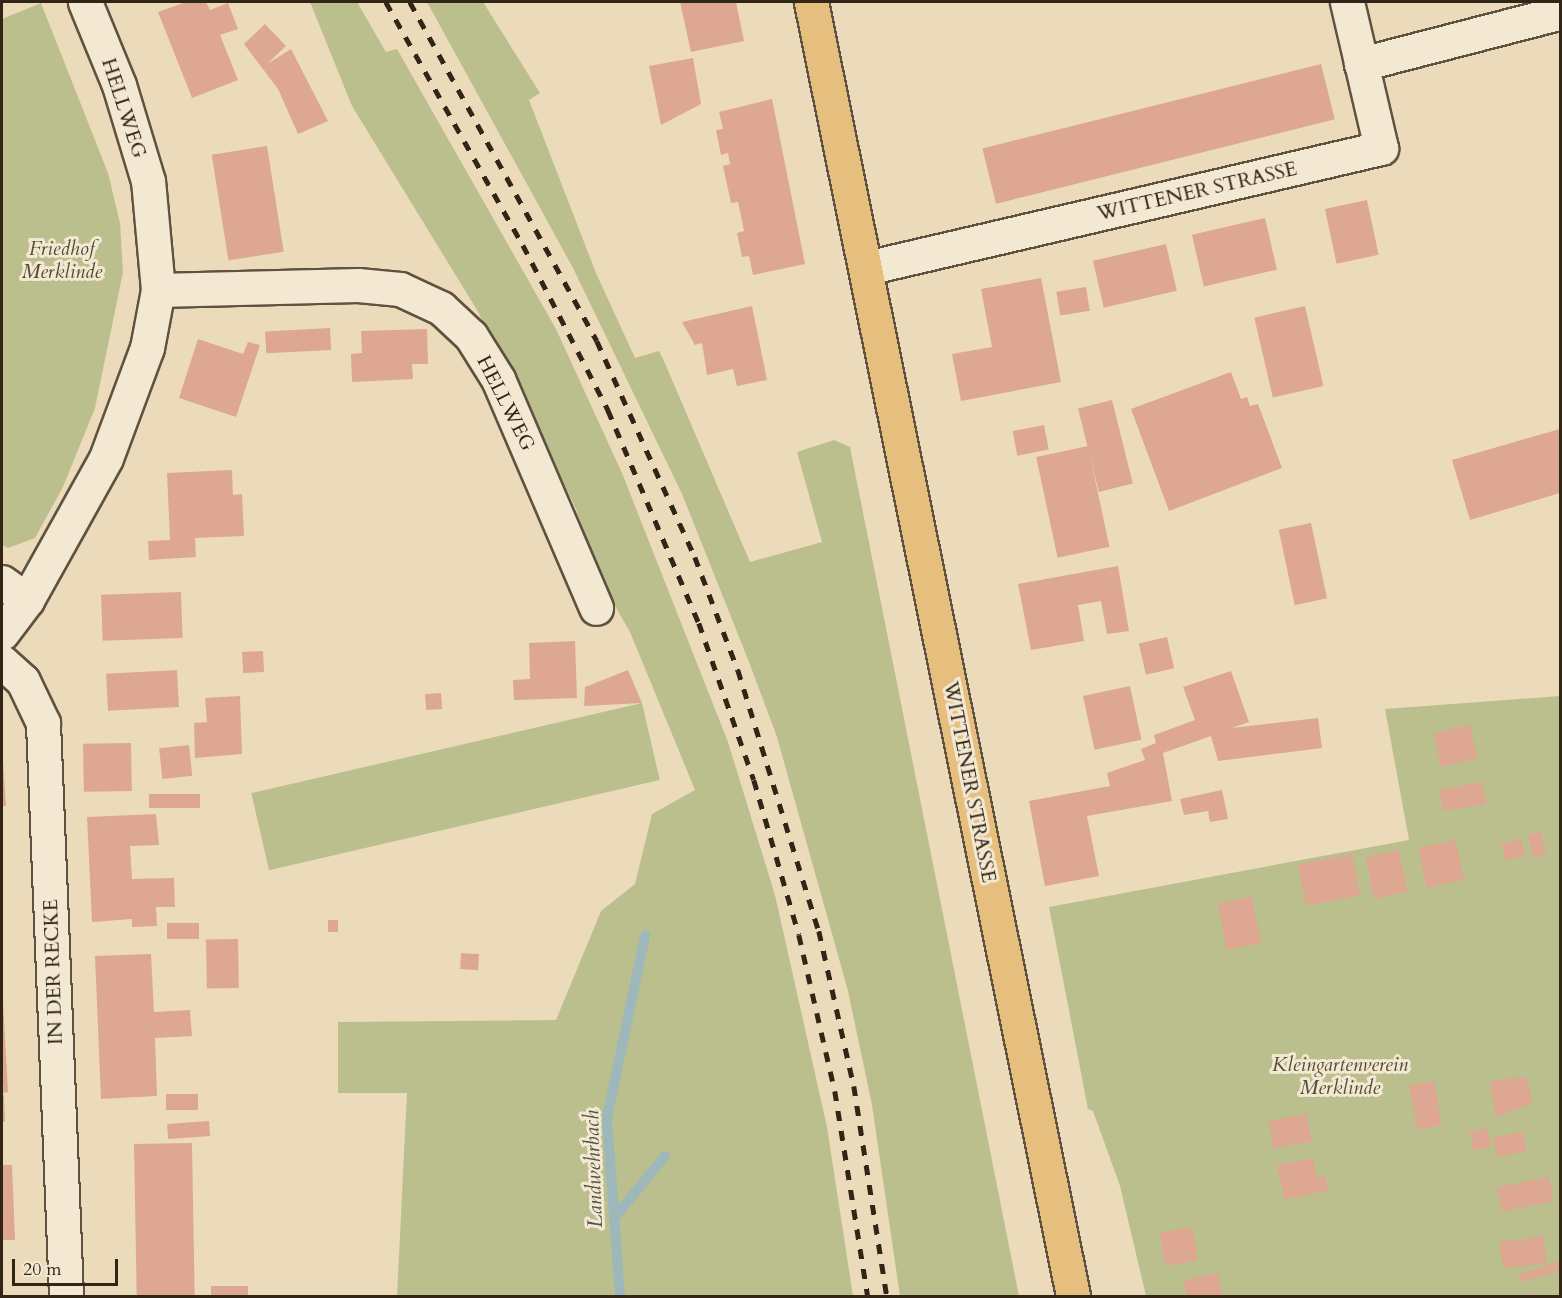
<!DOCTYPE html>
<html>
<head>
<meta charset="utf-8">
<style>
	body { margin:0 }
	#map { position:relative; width:1562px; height:1298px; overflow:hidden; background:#ecdbba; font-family:Cardo,serif }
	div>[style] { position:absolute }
	.green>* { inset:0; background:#bbbf8d; transform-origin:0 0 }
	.stream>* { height:10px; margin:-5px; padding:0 5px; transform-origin:5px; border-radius:5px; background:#9db8ba }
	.building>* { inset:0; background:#dea791; transform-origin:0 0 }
	.roads { filter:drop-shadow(2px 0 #5f5240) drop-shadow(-2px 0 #5f5240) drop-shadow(0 2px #5f5240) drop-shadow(0 -2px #5f5240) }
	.minor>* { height:33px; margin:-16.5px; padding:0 16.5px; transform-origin:16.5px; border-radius:16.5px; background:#f3e8d2 }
	.major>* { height:33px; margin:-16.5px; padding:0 16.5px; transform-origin:16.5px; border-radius:16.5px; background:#e6be7d }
	.rail>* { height:4.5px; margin-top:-2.25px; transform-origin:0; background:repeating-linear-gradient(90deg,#302517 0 10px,transparent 0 20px) }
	span { translate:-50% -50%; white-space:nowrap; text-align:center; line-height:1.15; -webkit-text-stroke:6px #f3e8d2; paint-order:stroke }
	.street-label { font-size:20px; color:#302517 }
	.park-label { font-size:20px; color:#534c34; font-style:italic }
	.water-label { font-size:21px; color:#515148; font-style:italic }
	.frame { position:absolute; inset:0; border:3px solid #302517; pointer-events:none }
	.scale { position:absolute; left:12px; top:1259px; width:106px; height:27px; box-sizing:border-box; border:3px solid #302517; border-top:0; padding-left:8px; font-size:18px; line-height:21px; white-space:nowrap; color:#302517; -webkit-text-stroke:4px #f3e8d2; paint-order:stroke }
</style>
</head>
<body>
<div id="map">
	<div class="green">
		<div style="clip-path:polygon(310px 2px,357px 2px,386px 52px,397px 49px,556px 329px,622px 473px,728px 742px,775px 895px,827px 1127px,853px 1296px,397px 1296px,407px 1093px,338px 1093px,338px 1022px,556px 1020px,601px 911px,635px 884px,652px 814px,695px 790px,630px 632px,593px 568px,576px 509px,538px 429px,477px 310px,352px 106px)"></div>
		<div style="clip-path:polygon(427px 2px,483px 2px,540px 93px,529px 100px,596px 273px,635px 358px,659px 351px,664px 361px,750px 562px,822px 542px,797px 452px,834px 440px,850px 447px,1019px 1296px,900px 1296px,872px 1105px,848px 991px,777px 737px,749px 662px,682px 494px,573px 268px)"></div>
		<div style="clip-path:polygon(41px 3px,108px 173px,120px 223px,123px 272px,95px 408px,63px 487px,35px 538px,8px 548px,2px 545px,2px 19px)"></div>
		<div style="clip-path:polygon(1560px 696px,1560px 1296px,1146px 1296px,1120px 1186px,1093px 1111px,1088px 1109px,1049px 907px,1409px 840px,1385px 709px)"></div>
		<div style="left:642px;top:703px;width:79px;height:401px;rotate:77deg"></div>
	</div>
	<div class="stream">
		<div style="left:615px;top:1217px;width:79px;rotate:-50.7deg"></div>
		<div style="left:620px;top:1296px;width:178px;rotate:-94.2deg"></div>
		<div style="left:607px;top:1118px;width:186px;rotate:-78.2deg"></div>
	</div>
	<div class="building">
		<div style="clip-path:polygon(186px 2px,206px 2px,210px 10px,228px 3px,238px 29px,220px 35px,238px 80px,192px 98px,158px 12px)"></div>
		<div style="clip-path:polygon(680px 2px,736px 2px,744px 41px,691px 52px)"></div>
		<div style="clip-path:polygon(265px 24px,286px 46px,267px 64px,291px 49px,328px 121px,298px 134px,278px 89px,244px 44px)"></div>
		<div style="clip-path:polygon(693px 58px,701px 104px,661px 125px,649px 66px)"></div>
		<div style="left:1321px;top:64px;width:57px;height:349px;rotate:76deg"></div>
		<div style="clip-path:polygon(772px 99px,805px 264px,753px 275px,749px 256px,742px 257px,737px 233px,744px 231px,742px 221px,738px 202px,731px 203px,723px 166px,730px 164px,728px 153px,721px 155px,716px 130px,723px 129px,719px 112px)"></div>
		<div style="left:267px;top:146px;width:107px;height:56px;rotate:81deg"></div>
		<div style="left:1367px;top:200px;width:56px;height:43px;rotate:78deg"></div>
		<div style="left:1265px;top:218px;width:53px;height:75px;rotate:77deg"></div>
		<div style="left:1166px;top:244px;width:48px;height:75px;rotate:77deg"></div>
		<div style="clip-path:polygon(1041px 278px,1061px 382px,961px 401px,952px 354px,992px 347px,981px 289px)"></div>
		<div style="left:1086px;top:287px;width:24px;height:30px;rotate:81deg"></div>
		<div style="clip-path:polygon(752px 306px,767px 380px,737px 386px,733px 369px,707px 375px,702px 343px,695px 345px,682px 322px)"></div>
		<div style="left:1305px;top:306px;width:82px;height:52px;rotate:77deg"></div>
		<div style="left:330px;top:328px;width:22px;height:65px;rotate:87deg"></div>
		<div style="clip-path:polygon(427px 329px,428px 364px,412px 364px,413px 379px,352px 382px,351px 354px,362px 353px,361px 331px)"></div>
		<div style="clip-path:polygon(198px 339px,243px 354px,248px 342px,260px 345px,236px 417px,179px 398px)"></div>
		<div style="clip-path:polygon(1231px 372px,1241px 399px,1247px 397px,1250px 406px,1258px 404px,1282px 468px,1169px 511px,1131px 409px)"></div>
		<div style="left:1112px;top:400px;width:86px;height:35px;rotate:76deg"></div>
		<div style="left:1044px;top:425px;width:25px;height:32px;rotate:79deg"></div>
		<div style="clip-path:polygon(1560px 429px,1560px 493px,1470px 520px,1452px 460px)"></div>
		<div style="left:1088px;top:446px;width:103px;height:53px;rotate:78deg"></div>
		<div style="clip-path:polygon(232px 470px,233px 495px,242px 494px,244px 536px,195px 538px,196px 557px,149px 560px,148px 541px,170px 540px,167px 473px)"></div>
		<div style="left:1311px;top:523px;width:77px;height:33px;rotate:78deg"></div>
		<div style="clip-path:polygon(1118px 566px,1129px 631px,1107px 634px,1101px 601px,1078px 605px,1084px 641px,1031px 650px,1018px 584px)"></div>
		<div style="left:181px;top:592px;width:46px;height:80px;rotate:88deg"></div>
		<div style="left:1167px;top:637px;width:32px;height:29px;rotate:77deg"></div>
		<div style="clip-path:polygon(575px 641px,577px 698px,514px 700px,513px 680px,530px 679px,529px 643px)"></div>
		<div style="left:263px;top:651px;width:21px;height:21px;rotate:87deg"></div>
		<div style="left:177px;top:670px;width:37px;height:71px;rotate:87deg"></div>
		<div style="clip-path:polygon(628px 670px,642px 703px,584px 706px,585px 687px)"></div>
		<div style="clip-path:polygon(1231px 671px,1249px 722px,1232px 728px,1318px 718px,1322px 748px,1218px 761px,1211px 736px,1163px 753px,1172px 801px,1087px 816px,1099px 876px,1045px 886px,1029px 801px,1110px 786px,1107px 773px,1145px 760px,1141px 749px,1156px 743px,1154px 735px,1195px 720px,1183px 687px)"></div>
		<div style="left:1130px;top:686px;width:55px;height:48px;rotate:78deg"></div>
		<div style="left:441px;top:693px;width:16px;height:16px;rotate:86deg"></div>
		<div style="clip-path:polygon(240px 696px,242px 754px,195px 758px,194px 723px,207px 722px,205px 698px)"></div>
		<div style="left:1470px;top:725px;width:35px;height:37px;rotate:78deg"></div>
		<div style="left:131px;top:743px;width:48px;height:48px;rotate:89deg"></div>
		<div style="left:189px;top:745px;width:31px;height:30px;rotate:84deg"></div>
		<div style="clip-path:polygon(3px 761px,6px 806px,2px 806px,2px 762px)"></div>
		<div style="left:1482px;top:782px;width:22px;height:43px;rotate:80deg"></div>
		<div style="clip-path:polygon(1222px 790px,1228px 819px,1210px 822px,1208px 811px,1184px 815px,1180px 799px)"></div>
		<div style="left:200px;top:794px;width:14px;height:51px;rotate:90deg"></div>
		<div style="clip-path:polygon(156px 814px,159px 845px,130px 846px,132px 879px,174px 878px,175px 907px,156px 907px,157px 926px,132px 927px,132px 919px,92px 922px,87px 817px)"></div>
		<div style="left:1541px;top:832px;width:24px;height:13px;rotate:78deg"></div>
		<div style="left:1521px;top:839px;width:17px;height:20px;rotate:77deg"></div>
		<div style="left:1456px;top:840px;width:41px;height:38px;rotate:79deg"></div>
		<div style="left:1399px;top:850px;width:43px;height:34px;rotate:79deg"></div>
		<div style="left:1352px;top:854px;width:42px;height:55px;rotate:79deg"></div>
		<div style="left:1252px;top:897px;width:47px;height:35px;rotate:79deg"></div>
		<div style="left:328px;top:920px;width:10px;height:12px"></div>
		<div style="left:167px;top:923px;width:32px;height:16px"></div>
		<div style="left:238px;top:939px;width:49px;height:32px;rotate:89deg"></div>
		<div style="left:461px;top:953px;width:18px;height:16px;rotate:3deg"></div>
		<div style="clip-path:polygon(151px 954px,154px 1012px,190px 1010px,192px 1036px,155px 1038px,157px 1096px,101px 1099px,95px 956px)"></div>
		<div style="clip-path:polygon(2px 983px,8px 1092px,2px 1093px)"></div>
		<div style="clip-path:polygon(1510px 1078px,1527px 1078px,1532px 1103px,1496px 1117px,1490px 1082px)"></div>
		<div style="left:1434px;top:1081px;width:45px;height:25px;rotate:80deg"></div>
		<div style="left:198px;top:1094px;width:16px;height:32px;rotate:90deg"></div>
		<div style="clip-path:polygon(2px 1095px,4px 1095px,5px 1122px,2px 1122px)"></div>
		<div style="left:1307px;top:1114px;width:28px;height:39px;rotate:80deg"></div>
		<div style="left:209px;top:1121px;width:15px;height:42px;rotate:86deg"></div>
		<div style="left:1487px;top:1128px;width:19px;height:18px;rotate:78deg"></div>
		<div style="left:1523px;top:1132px;width:20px;height:30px;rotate:81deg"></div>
		<div style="left:192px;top:1143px;width:153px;height:58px;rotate:89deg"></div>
		<div style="clip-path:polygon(1313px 1158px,1317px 1178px,1325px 1175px,1328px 1191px,1284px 1199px,1277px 1165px)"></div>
		<div style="clip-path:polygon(2px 1165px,12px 1165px,15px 1240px,2px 1240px)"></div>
		<div style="left:1549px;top:1177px;width:25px;height:53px;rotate:79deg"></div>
		<div style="left:1192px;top:1227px;width:34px;height:33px;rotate:80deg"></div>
		<div style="left:1543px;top:1236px;width:27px;height:44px;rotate:82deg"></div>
		<div style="clip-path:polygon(1560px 1261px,1560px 1271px,1521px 1282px,1518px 1274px)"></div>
		<div style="clip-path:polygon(1218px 1273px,1223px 1296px,1187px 1296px,1184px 1280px)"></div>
		<div style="left:248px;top:1286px;width:10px;height:37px;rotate:90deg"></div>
	</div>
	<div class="roads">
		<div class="minor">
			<div style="left:1361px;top:64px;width:203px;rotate:-14.5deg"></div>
			<div style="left:866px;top:268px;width:529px;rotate:-13.12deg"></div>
			<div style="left:1381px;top:148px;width:150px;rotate:-103.1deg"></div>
			<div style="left:158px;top:290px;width:200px;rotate:-1.4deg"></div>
			<div style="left:358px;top:285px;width:42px;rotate:5.4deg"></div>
			<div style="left:400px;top:289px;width:45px;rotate:24.9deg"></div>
			<div style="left:441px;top:308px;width:41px;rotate:43deg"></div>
			<div style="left:471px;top:336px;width:51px;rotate:57.9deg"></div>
			<div style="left:498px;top:379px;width:249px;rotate:66.8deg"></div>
			<div style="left:2px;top:582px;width:31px;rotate:36deg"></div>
			<div style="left:2px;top:633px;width:41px;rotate:-52.9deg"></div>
			<div style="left:27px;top:600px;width:162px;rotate:-60.9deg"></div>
			<div style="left:106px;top:458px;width:117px;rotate:-69.6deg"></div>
			<div style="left:147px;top:348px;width:59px;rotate:-79.3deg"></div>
			<div style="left:158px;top:290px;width:109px;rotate:-95.2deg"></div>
			<div style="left:148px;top:181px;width:100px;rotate:-106.8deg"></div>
			<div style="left:119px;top:85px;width:90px;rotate:-112.3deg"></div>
			<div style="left:2px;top:662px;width:28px;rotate:42deg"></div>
			<div style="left:23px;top:681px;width:47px;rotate:64.5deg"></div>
			<div style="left:43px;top:723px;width:573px;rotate:87.7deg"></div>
		</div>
		<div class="major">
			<div style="left:811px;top:2px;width:1320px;rotate:78.55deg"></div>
		</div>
	</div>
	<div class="rail">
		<div style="left:386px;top:2px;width:279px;rotate:60.6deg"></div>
		<div style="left:523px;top:245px;width:186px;rotate:62.7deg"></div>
		<div style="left:608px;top:410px;width:232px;rotate:66.9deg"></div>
		<div style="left:699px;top:623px;width:166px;rotate:70.7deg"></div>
		<div style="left:754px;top:780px;width:161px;rotate:73.8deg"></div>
		<div style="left:799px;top:935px;width:160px;rotate:77deg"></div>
		<div style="left:835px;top:1091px;width:208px;rotate:80.9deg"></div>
		<div style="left:410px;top:2px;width:387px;rotate:61.1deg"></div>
		<div style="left:597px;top:341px;width:237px;rotate:65.6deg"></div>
		<div style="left:695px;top:557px;width:121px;rotate:69.2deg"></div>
		<div style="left:738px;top:670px;width:273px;rotate:72.8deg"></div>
		<div style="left:819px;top:931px;width:159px;rotate:77.3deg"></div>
		<div style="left:854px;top:1086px;width:213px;rotate:81.1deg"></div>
	</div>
	<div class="street-label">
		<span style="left:124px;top:108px;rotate:72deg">HELLWEG</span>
		<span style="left:1197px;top:191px;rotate:-13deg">WITTENER STRASSE</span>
		<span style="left:506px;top:403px;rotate:63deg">HELLWEG</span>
		<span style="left:970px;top:782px;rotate:79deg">WITTENER STRASSE</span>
		<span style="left:53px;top:972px;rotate:-92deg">IN DER RECKE</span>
	</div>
	<div class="park-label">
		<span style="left:62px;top:260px">Friedhof<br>Merklinde</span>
		<span style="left:1340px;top:1076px">Kleingartenverein<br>Merklinde</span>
	</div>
	<div class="water-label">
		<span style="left:594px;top:1169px;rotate:-92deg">Landwehrbach</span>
	</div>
	<div class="frame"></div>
	<div class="scale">20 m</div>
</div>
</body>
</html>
